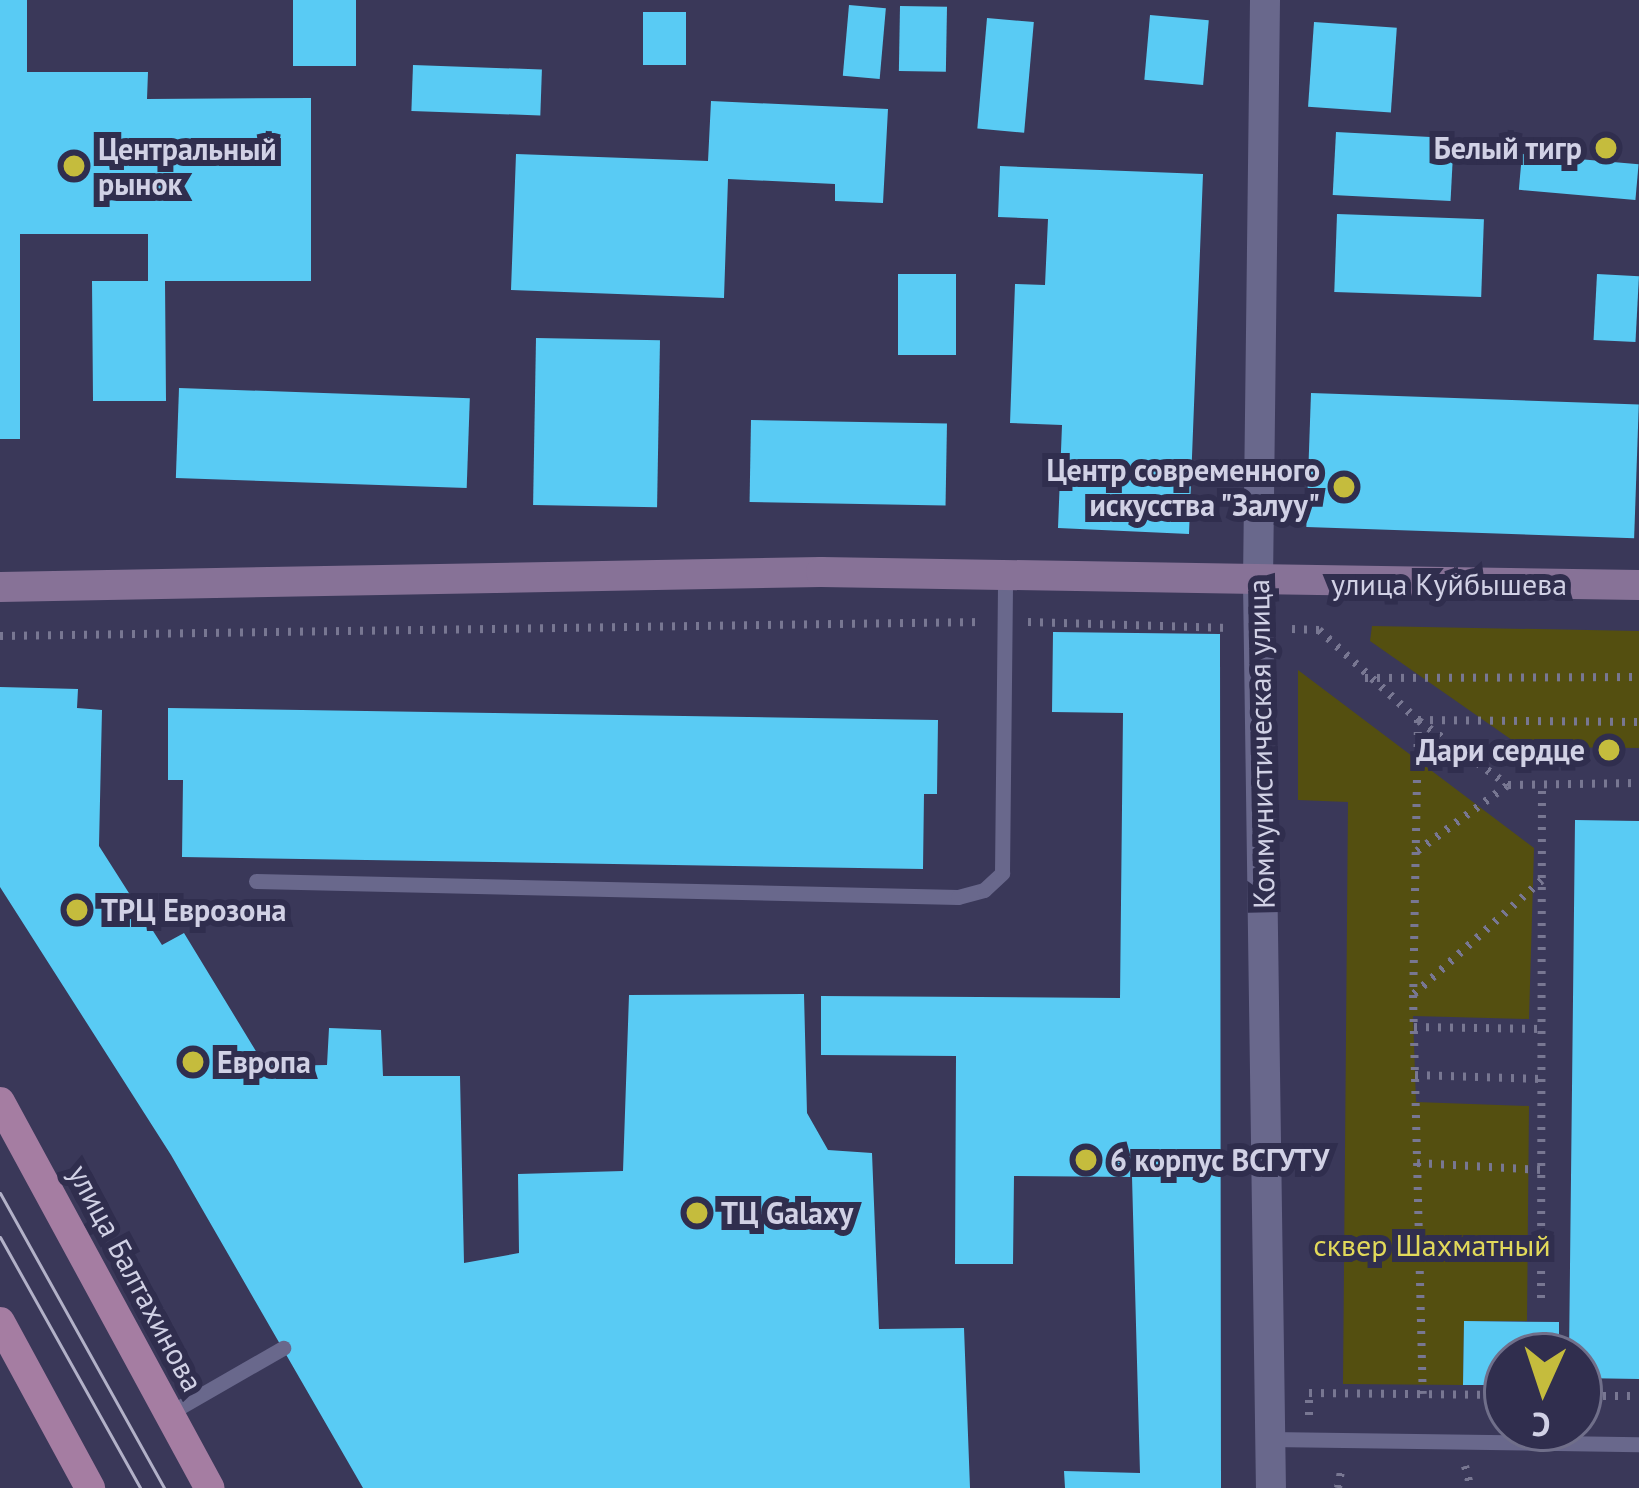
<!DOCTYPE html>
<html>
<head>
<meta charset="utf-8">
<style>
	body { margin:0 }
	#map { position:relative; width:1639px; height:1488px; overflow:hidden; background:#3a3859; font-family:"PT Sans",sans-serif }
	div>[style] { position:absolute }
	.green>* { inset:0; background:#544f10 }
	.building>* { inset:0; background:#59cbf4; transform-origin:0 0 }
	.path>* { height:8px; margin-top:-4px; transform-origin:0; background:repeating-linear-gradient(90deg,#787792 0 3px,transparent 0 12px) }
	.lane>* { height:15px; margin:-7.5px; padding:0 7.5px; transform-origin:7.5px; border-radius:7.5px; background:#69688c }
	.street>* { height:30px; margin:-15px; padding:0 15px; transform-origin:15px; border-radius:15px; background:#69688c }
	.secondary>* { height:30px; margin:-15px; padding:0 15px; transform-origin:15px; border-radius:15px; background:#877297 }
	.primary>* { height:30px; margin:-15px; padding:0 15px; transform-origin:15px; border-radius:15px; background:#a57da2 }
	.tram>* { height:3px; margin:-1.5px; padding:0 1.5px; transform-origin:1.5px; border-radius:1.5px; background:#b2b1c8 }
	.dots>* { width:33px; height:33px; translate:-50% -50%; box-sizing:border-box; border:6px solid #302e4e; border-radius:50% }
	span { translate:-50% -50%; white-space:nowrap; text-align:center; line-height:1.15; -webkit-text-stroke:12px #302e4e; paint-order:stroke }
	.poi-label { font-size:30px; color:#d1d1e5; font-weight:700 }
	.right { translate:-100% -50%; text-align:right }
	.left { translate:0 -50%; text-align:left }
	.street-label { font-size:30px; color:#d1d1e5 }
	.park-label { font-size:30px; color:#e2d95a }
	.north { position:absolute; left:1483px; top:1332px; width:120px; height:120px; box-sizing:border-box; background:#302e4e; border:3px solid #706f8a; border-radius:50%; rotate:183deg; font-size:33px; font-weight:700; line-height:48px; text-align:center; color:#d1d1e5 }
	.north::after { content:''; display:block; margin:auto; width:42px; height:54px; background:#c5bc3d; clip-path:polygon(50% 0,100% 100%,50% 72%,0 100%) }
</style>
</head>
<body>
<div id="map">
	<div class="green">
		<div style="clip-path:polygon(1372px 626px,1639px 631px,1639px 748px,1522px 747px,1370px 641px)"></div>
		<div style="clip-path:polygon(1298px 670px,1534px 848px,1529px 1019px,1413px 1016px,1416px 1102px,1529px 1106px,1527px 1321px,1464px 1321px,1463px 1385px,1343px 1384px,1348px 802px,1298px 800px)"></div>
	</div>
	<div class="building">
		<div style="clip-path:polygon(0 0,27px 0,27px 72px,148px 72px,147px 99px,311px 98px,311px 281px,165px 281px,166px 401px,93px 401px,92px 281px,148px 281px,148px 234px,20px 234px,20px 439px,0 439px)"></div>
		<div style="left:293px;top:0;width:63px;height:66px"></div>
		<div style="left:849px;top:5px;width:37px;height:71px;rotate:5deg"></div>
		<div style="left:900px;top:6px;width:47px;height:65px;rotate:1deg"></div>
		<div style="left:643px;top:12px;width:43px;height:53px"></div>
		<div style="left:1150px;top:15px;width:59px;height:65px;rotate:5deg"></div>
		<div style="left:987px;top:18px;width:47px;height:111px;rotate:5deg"></div>
		<div style="left:1314px;top:22px;width:83px;height:85px;rotate:4deg"></div>
		<div style="left:413px;top:65px;width:129px;height:46px;rotate:2deg"></div>
		<div style="clip-path:polygon(711px 101px,888px 109px,883px 203px,835px 201px,835px 184px,728px 179px,724px 298px,511px 290px,516px 154px,708px 161px)"></div>
		<div style="left:1336px;top:132px;width:118px;height:63px;rotate:3deg"></div>
		<div style="left:1522px;top:154px;width:117px;height:36px;rotate:5deg"></div>
		<div style="clip-path:polygon(1000px 166px,1203px 174px,1189px 534px,1058px 528px,1062px 425px,1010px 423px,1015px 284px,1045px 285px,1048px 219px,998px 217px)"></div>
		<div style="left:1337px;top:214px;width:147px;height:78px;rotate:2deg"></div>
		<div style="left:898px;top:274px;width:58px;height:81px"></div>
		<div style="left:1597px;top:274px;width:42px;height:66px;rotate:3deg"></div>
		<div style="left:536px;top:338px;width:124px;height:167px;rotate:1deg"></div>
		<div style="left:179px;top:388px;width:291px;height:90px;rotate:2deg"></div>
		<div style="left:1311px;top:393px;width:328px;height:134px;rotate:2deg"></div>
		<div style="left:751px;top:420px;width:196px;height:82px;rotate:1deg"></div>
		<div style="clip-path:polygon(1053px 632px,1220px 634px,1221px 1488px,1065px 1488px,1064px 1471px,1140px 1473px,1132px 1177px,1014px 1176px,1013px 1264px,955px 1264px,956px 1056px,821px 1055px,821px 996px,1120px 998px,1123px 713px,1052px 712px)"></div>
		<div style="clip-path:polygon(0 687px,78px 689px,77px 708px,102px 710px,99px 846px,162px 945px,184px 933px,265px 1066px,327px 1065px,329px 1028px,381px 1030px,383px 1076px,460px 1076px,464px 1263px,519px 1253px,518px 1174px,623px 1171px,629px 995px,804px 994px,807px 1113px,828px 1150px,872px 1153px,879px 1329px,964px 1328px,970px 1488px,363px 1488px,171px 1155px,0 887px)"></div>
		<div style="clip-path:polygon(168px 708px,938px 720px,937px 794px,924px 794px,923px 869px,182px 857px,183px 780px,168px 780px)"></div>
		<div style="clip-path:polygon(1575px 820px,1639px 821px,1639px 1379px,1579px 1378px,1579px 1356px,1569px 1356px)"></div>
		<div style="clip-path:polygon(1464px 1321px,1559px 1322px,1559px 1356px,1507px 1356px,1507px 1385px,1463px 1385px)"></div>
	</div>
	<div class="path">
		<div style="left:1028px;top:622px;width:201px;rotate:1.7deg"></div>
		<div style="left:1292px;top:629px;width:27px;rotate:2deg"></div>
		<div style="left:1319px;top:630px;width:134px;rotate:42.3deg"></div>
		<div style="left:1418px;top:720px;width:221px;rotate:0.5deg"></div>
		<div style="left:0;top:636px;width:983px;rotate:-0.82deg"></div>
		<div style="left:1365px;top:678px;width:274px;rotate:-0.2deg"></div>
		<div style="left:1418px;top:720px;width:275px;rotate:91deg"></div>
		<div style="left:1413px;top:995px;width:399px;rotate:88.6deg"></div>
		<div style="left:1419px;top:721px;width:110px;rotate:35.7deg"></div>
		<div style="left:1508px;top:785px;width:131px;rotate:-0.9deg"></div>
		<div style="left:1417px;top:851px;width:112px;rotate:-36deg"></div>
		<div style="left:1414px;top:994px;width:171px;rotate:-41.7deg"></div>
		<div style="left:1414px;top:1027px;width:128px;rotate:0.9deg"></div>
		<div style="left:1415px;top:1075px;width:126px;rotate:1.8deg"></div>
		<div style="left:1417px;top:1163px;width:124px;rotate:3.2deg"></div>
		<div style="left:1541px;top:1298px;width:514px;rotate:-89.89deg"></div>
		<div style="left:1579px;top:1396px;width:60px"></div>
		<div style="left:1309px;top:1415px;width:22px;rotate:-90deg"></div>
		<div style="left:1309px;top:1393px;width:198px;rotate:0.6deg"></div>
		<div style="left:1465px;top:1466px;width:23px;rotate:75deg"></div>
		<div style="left:1338px;top:1488px;width:22px;rotate:-80deg"></div>
	</div>
	<div class="lane">
		<div style="left:256px;top:881px;width:702px;rotate:1.31deg"></div>
		<div style="left:958px;top:897px;width:27px;rotate:-15deg"></div>
		<div style="left:984px;top:890px;width:25px;rotate:-43deg"></div>
		<div style="left:1002px;top:873px;width:296px;rotate:-89.4deg"></div>
		<div style="left:168px;top:1414px;width:133px;rotate:-29.9deg"></div>
		<div style="left:1270px;top:1439px;width:369px;rotate:0.8deg"></div>
	</div>
	<div class="street">
		<div style="left:1265px;top:0;width:583px;rotate:90.69deg"></div>
		<div style="left:1258px;top:583px;width:905px;rotate:89.18deg"></div>
	</div>
	<div class="secondary">
		<div style="left:0;top:587px;width:821px;rotate:-1.05deg"></div>
		<div style="left:821px;top:572px;width:818px;rotate:0.91deg"></div>
	</div>
	<div class="primary">
		<div style="left:0;top:1102px;width:439px;rotate:61.5deg"></div>
		<div style="left:0;top:1322px;width:189px;rotate:61.5deg"></div>
	</div>
	<div class="tram">
		<div style="left:0;top:1193px;width:338px;rotate:60.9deg"></div>
		<div style="left:0;top:1237px;width:287px;rotate:60.8deg"></div>
	</div>
	<div class="dots">
		<div style="left:1606px;top:148px;background:#c5bc3d"></div>
		<div style="left:74px;top:166px;background:#c5bc3d"></div>
		<div style="left:1344px;top:487px;background:#c5bc3d"></div>
		<div style="left:1609px;top:750px;background:#c5bc3d"></div>
		<div style="left:77px;top:910px;background:#c5bc3d"></div>
		<div style="left:193px;top:1062px;background:#c5bc3d"></div>
		<div style="left:1086px;top:1160px;background:#c5bc3d"></div>
		<div style="left:697px;top:1213px;background:#c5bc3d"></div>
	</div>
	<div class="poi-label">
		<span class="right" style="left:1582px;top:148px">Белый тигр</span>
		<span class="left" style="left:98px;top:166px">Центральный<br>рынок</span>
		<span class="right" style="left:1320px;top:487px">Центр современного<br>искусства "Залуу"</span>
		<span class="right" style="left:1585px;top:750px">Дари сердце</span>
		<span class="left" style="left:101px;top:910px">ТРЦ Еврозона</span>
		<span class="left" style="left:217px;top:1062px">Европа</span>
		<span class="left" style="left:1110px;top:1160px">6 корпус ВСГУТУ</span>
		<span class="left" style="left:721px;top:1213px">ТЦ Galaxy</span>
	</div>
	<div class="street-label">
		<span style="left:1449px;top:584px">улица Куйбышева</span>
		<span style="left:1261px;top:744px;rotate:-91deg">Коммунистическая улица</span>
		<span style="left:136px;top:1278px;rotate:62deg">улица Балтахинова</span>
	</div>
	<div class="park-label">
		<span style="left:1432px;top:1245px">сквер Шахматный</span>
	</div>
	<div class="north">С</div>
</div>
</body>
</html>
